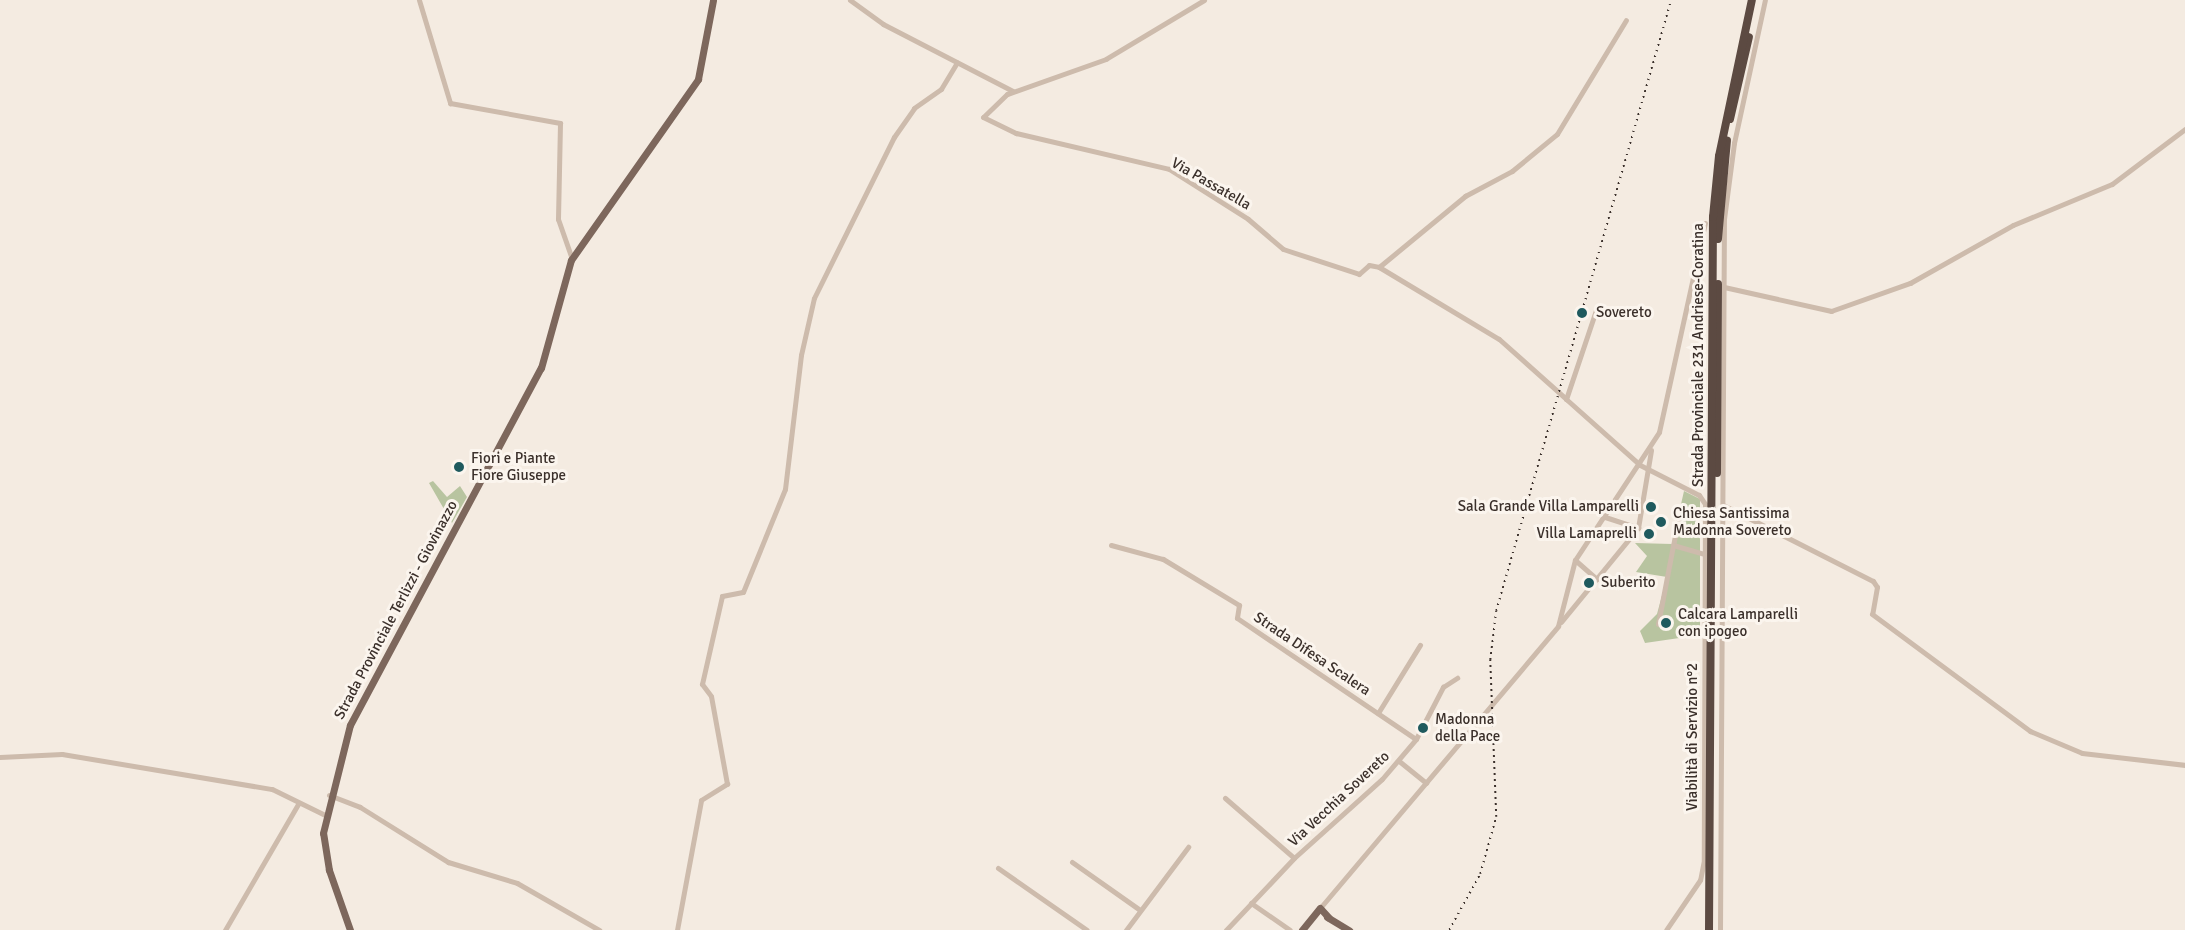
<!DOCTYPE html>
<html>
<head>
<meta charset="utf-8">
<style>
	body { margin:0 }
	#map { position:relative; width:2185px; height:930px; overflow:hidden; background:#f4ebe1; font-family:Signika,sans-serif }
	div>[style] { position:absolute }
	.green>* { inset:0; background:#b8c4a0 }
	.minor>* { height:5px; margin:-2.5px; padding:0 2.5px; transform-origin:2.5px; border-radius:2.5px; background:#cdbbac }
	.major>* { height:7px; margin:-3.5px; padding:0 3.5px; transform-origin:3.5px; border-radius:3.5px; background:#7d675c }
	.highway>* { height:8px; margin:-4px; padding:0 4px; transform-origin:4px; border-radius:4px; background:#5c4a42 }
	.rail>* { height:1.5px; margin-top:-0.75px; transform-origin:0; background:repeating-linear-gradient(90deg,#3b302b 0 1.5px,transparent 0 6px) }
	.dots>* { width:16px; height:16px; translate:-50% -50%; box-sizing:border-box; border:3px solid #fbf5ee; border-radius:50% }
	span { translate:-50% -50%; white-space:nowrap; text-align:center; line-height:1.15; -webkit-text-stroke:6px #fbf5ee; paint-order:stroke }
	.street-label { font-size:15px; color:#3b302b }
	.poi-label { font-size:15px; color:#3b302b }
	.left { translate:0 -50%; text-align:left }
	.right { translate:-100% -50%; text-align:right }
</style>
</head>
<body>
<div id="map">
	<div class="green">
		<div style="clip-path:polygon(433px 481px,447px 497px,460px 486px,467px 497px,452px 523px,429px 483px)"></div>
		<div style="clip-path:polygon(1684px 491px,1700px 499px,1700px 635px,1645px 643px,1640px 631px,1657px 614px,1667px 577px,1636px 572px,1647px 556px,1635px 543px,1672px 544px)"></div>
	</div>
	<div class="minor">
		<div style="left:419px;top:0;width:108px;rotate:73.2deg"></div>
		<div style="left:450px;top:103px;width:112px;rotate:10.3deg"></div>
		<div style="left:560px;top:123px;width:96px;rotate:91.2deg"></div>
		<div style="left:558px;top:219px;width:42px;rotate:70.7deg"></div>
		<div style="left:850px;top:0;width:41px;rotate:36deg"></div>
		<div style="left:883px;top:24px;width:146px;rotate:27.3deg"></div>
		<div style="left:1204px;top:0;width:114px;rotate:149deg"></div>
		<div style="left:1106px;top:59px;width:105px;rotate:160.5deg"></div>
		<div style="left:1007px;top:94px;width:33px;rotate:136deg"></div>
		<div style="left:983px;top:117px;width:37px;rotate:26deg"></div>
		<div style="left:1016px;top:133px;width:157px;rotate:13.2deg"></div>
		<div style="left:1169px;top:169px;width:93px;rotate:32.3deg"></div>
		<div style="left:1248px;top:219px;width:46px;rotate:40.6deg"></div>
		<div style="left:1283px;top:249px;width:80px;rotate:18.2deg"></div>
		<div style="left:1359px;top:274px;width:13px;rotate:-42deg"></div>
		<div style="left:1369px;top:265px;width:10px;rotate:11deg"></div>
		<div style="left:1379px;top:267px;width:140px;rotate:31deg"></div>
		<div style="left:1499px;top:339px;width:90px;rotate:41.8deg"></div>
		<div style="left:1379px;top:267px;width:112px;rotate:-39.5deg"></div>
		<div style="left:1465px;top:196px;width:53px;rotate:-28deg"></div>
		<div style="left:1512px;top:171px;width:58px;rotate:-39.4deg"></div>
		<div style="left:1557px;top:134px;width:133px;rotate:-58.8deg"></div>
		<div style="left:1724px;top:287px;width:110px;rotate:12.6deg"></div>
		<div style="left:1831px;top:311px;width:84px;rotate:-19.5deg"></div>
		<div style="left:1910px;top:283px;width:118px;rotate:-29.4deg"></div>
		<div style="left:2013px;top:225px;width:107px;rotate:-22.5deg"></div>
		<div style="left:2112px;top:184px;width:91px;rotate:-37deg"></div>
		<div style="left:1596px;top:310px;width:94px;rotate:108.6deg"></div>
		<div style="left:1566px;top:399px;width:99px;rotate:41.7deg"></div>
		<div style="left:1640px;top:465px;width:66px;rotate:27deg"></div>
		<div style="left:1699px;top:495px;width:11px;rotate:56deg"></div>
		<div style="left:1705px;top:504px;width:356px;rotate:90.2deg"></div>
		<div style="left:1704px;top:860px;width:20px;rotate:101deg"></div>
		<div style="left:1700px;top:880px;width:60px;rotate:124.2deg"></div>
		<div style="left:1723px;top:505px;width:168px;rotate:26.9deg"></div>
		<div style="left:1873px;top:581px;width:7px;rotate:56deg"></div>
		<div style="left:1877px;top:587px;width:27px;rotate:100deg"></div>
		<div style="left:1872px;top:614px;width:197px;rotate:36.5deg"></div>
		<div style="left:2030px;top:731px;width:56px;rotate:22.9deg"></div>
		<div style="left:2082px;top:753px;width:104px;rotate:6.6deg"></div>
		<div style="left:1679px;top:515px;width:31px;rotate:101deg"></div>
		<div style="left:1673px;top:545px;width:33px;rotate:16deg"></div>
		<div style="left:1605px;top:517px;width:35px;rotate:18deg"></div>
		<div style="left:1111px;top:545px;width:54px;rotate:15.1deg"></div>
		<div style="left:1163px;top:559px;width:89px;rotate:31.2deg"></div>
		<div style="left:1239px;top:605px;width:13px;rotate:99deg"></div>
		<div style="left:1237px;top:618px;width:216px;rotate:34.1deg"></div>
		<div style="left:1575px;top:560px;width:29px;rotate:41deg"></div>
		<div style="left:1561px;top:622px;width:122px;rotate:-50.7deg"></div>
		<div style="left:1638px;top:528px;width:79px;rotate:-80.5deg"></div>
		<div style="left:1658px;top:624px;width:80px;rotate:-79.2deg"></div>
		<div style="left:1378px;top:713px;width:80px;rotate:-58.3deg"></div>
		<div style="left:0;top:757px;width:62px;rotate:-2.8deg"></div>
		<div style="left:62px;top:754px;width:213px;rotate:9.5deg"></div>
		<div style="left:272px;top:789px;width:59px;rotate:26.1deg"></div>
		<div style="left:1399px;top:761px;width:35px;rotate:39deg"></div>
		<div style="left:329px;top:795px;width:33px;rotate:21deg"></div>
		<div style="left:360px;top:807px;width:104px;rotate:32deg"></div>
		<div style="left:448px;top:862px;width:72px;rotate:16.9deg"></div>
		<div style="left:517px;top:883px;width:95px;rotate:29.8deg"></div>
		<div style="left:1225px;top:798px;width:91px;rotate:41deg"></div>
		<div style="left:1072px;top:862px;width:83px;rotate:35.2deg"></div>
		<div style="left:998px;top:868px;width:108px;rotate:34.9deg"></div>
		<div style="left:1251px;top:903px;width:47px;rotate:34.7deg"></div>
		<div style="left:1320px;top:908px;width:369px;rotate:-49.8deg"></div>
		<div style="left:1558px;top:626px;width:68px;rotate:-75.6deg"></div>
		<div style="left:1575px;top:560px;width:153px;rotate:-56.7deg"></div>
		<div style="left:1659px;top:432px;width:214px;rotate:-77.6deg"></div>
		<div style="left:225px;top:930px;width:146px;rotate:-59.9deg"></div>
		<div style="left:677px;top:930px;width:132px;rotate:-79.5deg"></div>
		<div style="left:701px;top:800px;width:31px;rotate:-32deg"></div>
		<div style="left:727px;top:784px;width:89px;rotate:-100.3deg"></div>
		<div style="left:711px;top:696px;width:15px;rotate:-127deg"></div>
		<div style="left:702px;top:684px;width:90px;rotate:-77.2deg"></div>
		<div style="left:722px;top:596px;width:21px;rotate:-11deg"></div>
		<div style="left:743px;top:592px;width:111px;rotate:-67.8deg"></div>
		<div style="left:785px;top:489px;width:135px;rotate:-83.2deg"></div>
		<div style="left:801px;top:355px;width:58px;rotate:-77.2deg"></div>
		<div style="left:814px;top:298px;width:180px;rotate:-63.6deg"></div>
		<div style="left:894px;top:137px;width:35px;rotate:-55deg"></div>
		<div style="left:914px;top:108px;width:33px;rotate:-35deg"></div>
		<div style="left:941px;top:89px;width:31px;rotate:-59deg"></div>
		<div style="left:1126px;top:930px;width:104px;rotate:-53.2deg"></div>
		<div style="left:1226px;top:930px;width:99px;rotate:-46.6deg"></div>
		<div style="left:1294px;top:858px;width:118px;rotate:-41.9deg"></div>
		<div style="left:1382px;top:779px;width:52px;rotate:-49.6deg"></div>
		<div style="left:1416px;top:739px;width:59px;rotate:-62.6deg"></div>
		<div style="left:1443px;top:687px;width:17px;rotate:-33deg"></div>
		<div style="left:1720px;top:930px;width:711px;rotate:-89.68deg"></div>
		<div style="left:1724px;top:219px;width:77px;rotate:-82.5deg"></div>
		<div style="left:1734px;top:143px;width:146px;rotate:-77.8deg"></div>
	</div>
	<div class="major">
		<div style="left:1327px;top:917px;width:26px;rotate:31deg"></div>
		<div style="left:350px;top:930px;width:64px;rotate:-109.3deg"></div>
		<div style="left:329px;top:870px;width:37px;rotate:-99deg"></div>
		<div style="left:323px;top:833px;width:111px;rotate:-76deg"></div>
		<div style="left:350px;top:725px;width:405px;rotate:-61.9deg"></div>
		<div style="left:541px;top:368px;width:112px;rotate:-74.5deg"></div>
		<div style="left:571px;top:260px;width:221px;rotate:-54.9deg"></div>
		<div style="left:698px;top:79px;width:80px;rotate:-79.2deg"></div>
		<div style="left:1302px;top:930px;width:28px;rotate:-51deg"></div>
		<div style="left:1320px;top:908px;width:13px;rotate:48deg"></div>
	</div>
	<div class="highway">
		<div style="left:1730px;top:119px;width:84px;rotate:-77deg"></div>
		<div style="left:1718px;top:239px;width:99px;rotate:-84.8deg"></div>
		<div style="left:1717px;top:473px;width:189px;rotate:-89.7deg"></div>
		<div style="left:1709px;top:930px;width:713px;rotate:-89.68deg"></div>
		<div style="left:1713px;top:217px;width:61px;rotate:-84.4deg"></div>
		<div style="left:1719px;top:156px;width:159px;rotate:-78.1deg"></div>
	</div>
	<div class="rail">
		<div style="left:1449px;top:930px;width:64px;rotate:-61deg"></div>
		<div style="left:1480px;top:874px;width:59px;rotate:-74.3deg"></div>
		<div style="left:1496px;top:817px;width:157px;rotate:-92.2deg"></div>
		<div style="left:1490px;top:660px;width:49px;rotate:-83deg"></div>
		<div style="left:1496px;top:611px;width:636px;rotate:-74.02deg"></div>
	</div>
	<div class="dots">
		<div style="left:1582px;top:313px;background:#1f5a5e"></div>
		<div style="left:459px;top:467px;background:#1f5a5e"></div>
		<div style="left:1651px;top:507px;background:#1f5a5e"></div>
		<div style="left:1661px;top:522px;background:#1f5a5e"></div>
		<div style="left:1649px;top:534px;background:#1f5a5e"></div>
		<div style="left:1589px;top:583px;background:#1f5a5e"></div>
		<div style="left:1666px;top:623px;background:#1f5a5e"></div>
		<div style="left:1423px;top:728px;background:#1f5a5e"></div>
	</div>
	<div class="street-label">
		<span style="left:1211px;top:184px;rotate:30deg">Via Passatella</span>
		<span style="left:1699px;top:355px;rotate:-90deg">Strada Provinciale 231 Andriese-Coratina</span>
		<span style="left:396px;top:610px;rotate:-62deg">Strada Provinciale Terlizzi - Giovinazzo</span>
		<span style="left:1312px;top:654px;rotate:34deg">Strada Difesa Scalera</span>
		<span style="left:1693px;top:737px;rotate:-90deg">Viabilità di Servizio n°2</span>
		<span style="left:1339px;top:799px;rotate:-43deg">Via Vecchia Sovereto</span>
	</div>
	<div class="poi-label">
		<span class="left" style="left:1596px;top:313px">Sovereto</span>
		<span class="left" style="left:471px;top:467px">Fiori e Piante<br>Fiore Giuseppe</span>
		<span class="right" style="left:1639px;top:507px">Sala Grande Villa Lamparelli</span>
		<span class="left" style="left:1673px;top:522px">Chiesa Santissima<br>Madonna Sovereto</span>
		<span class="right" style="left:1637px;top:534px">Villa Lamaprelli</span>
		<span class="left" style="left:1601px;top:583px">Suberito</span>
		<span class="left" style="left:1678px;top:623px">Calcara Lamparelli<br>con ipogeo</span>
		<span class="left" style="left:1435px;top:728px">Madonna<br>della Pace</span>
	</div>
</div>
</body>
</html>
